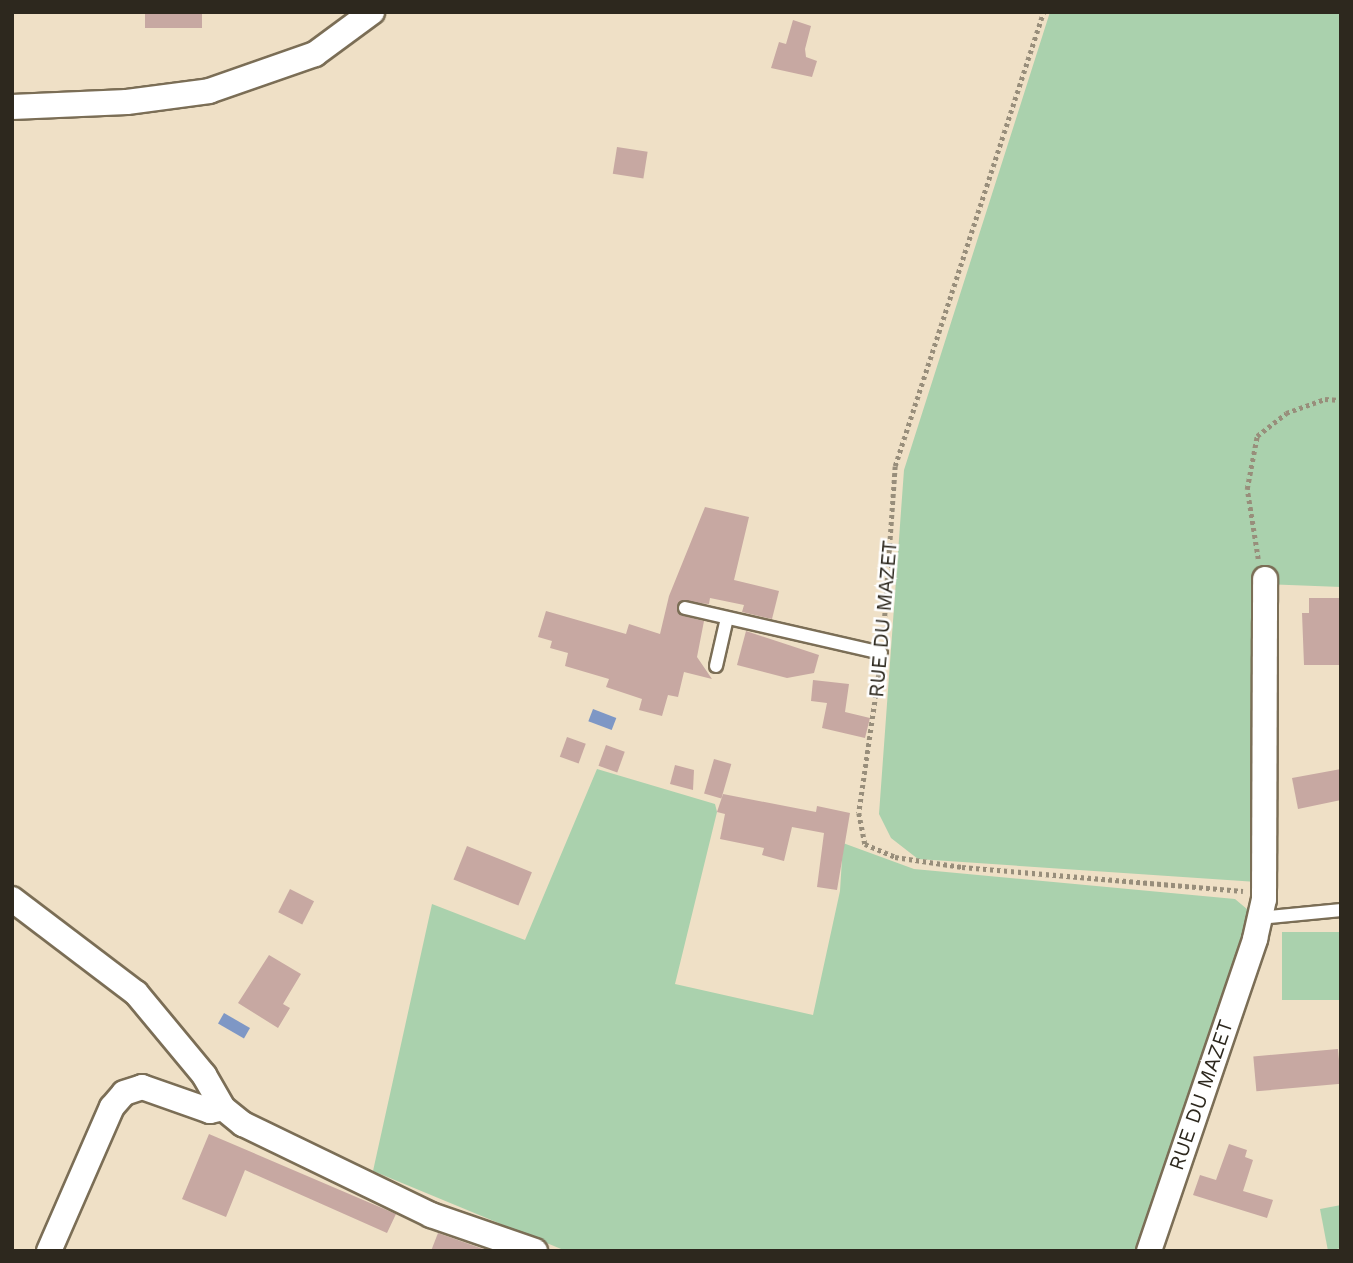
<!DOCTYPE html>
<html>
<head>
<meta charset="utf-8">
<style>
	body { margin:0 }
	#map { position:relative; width:1353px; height:1263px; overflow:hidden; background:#efe0c6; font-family:"Work Sans",sans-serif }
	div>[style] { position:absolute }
	.green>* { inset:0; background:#aad1ad; transform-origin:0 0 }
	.water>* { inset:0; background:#7e97c5; transform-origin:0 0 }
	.building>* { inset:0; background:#c7a8a2; transform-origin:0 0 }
	.path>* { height:4.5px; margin-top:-2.25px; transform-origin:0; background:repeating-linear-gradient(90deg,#988e7b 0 3.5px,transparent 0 7px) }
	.roads { filter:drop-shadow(2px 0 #7b6e56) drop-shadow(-2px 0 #7b6e56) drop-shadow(0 2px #7b6e56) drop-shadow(0 -2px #7b6e56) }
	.service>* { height:12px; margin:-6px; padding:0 6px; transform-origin:6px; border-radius:6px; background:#fff }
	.minor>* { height:24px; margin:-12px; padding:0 12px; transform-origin:12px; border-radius:12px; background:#fff }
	span { translate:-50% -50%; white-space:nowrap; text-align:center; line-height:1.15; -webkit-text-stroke:5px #fff; paint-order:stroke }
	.street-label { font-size:21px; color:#2d281e }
	.frame { position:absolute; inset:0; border:14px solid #2d281e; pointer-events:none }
</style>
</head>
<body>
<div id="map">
	<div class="green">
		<div style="clip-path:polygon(1050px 12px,1341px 12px,1341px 587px,1260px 584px,1257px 882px,918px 859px,891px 838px,879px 814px,904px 470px)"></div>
		<div style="clip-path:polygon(597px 769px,715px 804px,717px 812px,675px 984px,813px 1015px,840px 891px,843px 843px,914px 869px,1235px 899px,1254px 915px,1135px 1251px,566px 1251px,373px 1171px,432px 904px,525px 940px)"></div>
		<div style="left:1341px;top:932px;width:68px;height:59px;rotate:90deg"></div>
		<div style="clip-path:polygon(1341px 1205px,1341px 1248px,1328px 1251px,1320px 1209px)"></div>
	</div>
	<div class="water">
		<div style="left:593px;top:709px;width:25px;height:13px;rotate:21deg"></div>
		<div style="left:224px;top:1013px;width:30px;height:12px;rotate:30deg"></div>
	</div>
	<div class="building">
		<div style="left:145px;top:12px;width:57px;height:16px"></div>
		<div style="clip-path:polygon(793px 20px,811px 26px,805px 49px,806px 57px,817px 61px,812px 77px,771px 68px,779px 42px,786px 44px)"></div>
		<div style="left:617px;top:147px;width:31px;height:27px;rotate:9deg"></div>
		<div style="clip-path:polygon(705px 507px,749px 517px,734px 580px,779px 591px,772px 619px,742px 612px,744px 605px,710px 598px,709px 604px,679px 602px,680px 615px,704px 621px,697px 657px,712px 679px,684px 672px,678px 697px,668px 695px,662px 716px,639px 710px,642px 699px,606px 687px,609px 679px,565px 666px,568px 653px,550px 648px,552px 641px,538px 637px,546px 611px,626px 634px,629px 624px,660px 634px,669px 596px)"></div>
		<div style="clip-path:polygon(1309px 598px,1341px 598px,1341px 665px,1304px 665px,1302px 613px,1309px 613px)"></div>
		<div style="clip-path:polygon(746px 631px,819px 655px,814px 673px,787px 678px,737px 665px)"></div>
		<div style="clip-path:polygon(813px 680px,849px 684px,845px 712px,870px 718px,865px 738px,822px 728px,827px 703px,811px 701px)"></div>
		<div style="left:567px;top:737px;width:20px;height:21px;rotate:20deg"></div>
		<div style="left:606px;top:745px;width:20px;height:22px;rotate:20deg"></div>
		<div style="left:714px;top:759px;width:18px;height:36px;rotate:16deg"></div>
		<div style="clip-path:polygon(675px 765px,694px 770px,693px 790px,670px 784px)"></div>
		<div style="clip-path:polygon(1341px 769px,1341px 800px,1298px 809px,1292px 778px)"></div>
		<div style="clip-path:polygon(723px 794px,816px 812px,817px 806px,850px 813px,837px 890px,817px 887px,824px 833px,792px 827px,784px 861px,762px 855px,764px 848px,720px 839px,725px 814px,717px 812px)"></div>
		<div style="left:467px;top:846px;width:70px;height:36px;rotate:22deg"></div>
		<div style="left:290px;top:889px;width:27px;height:26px;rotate:27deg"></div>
		<div style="clip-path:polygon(269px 955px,301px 974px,283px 1004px,290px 1008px,278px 1028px,238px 1003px)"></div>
		<div style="left:1338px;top:1049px;width:35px;height:85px;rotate:85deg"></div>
		<div style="clip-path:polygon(209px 1134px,396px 1214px,387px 1233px,245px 1170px,226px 1217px,182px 1199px)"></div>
		<div style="clip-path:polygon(1229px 1144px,1247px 1150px,1245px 1157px,1253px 1160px,1243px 1191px,1273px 1200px,1267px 1218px,1193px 1195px,1200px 1175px,1216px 1180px)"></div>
		<div style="clip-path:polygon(438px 1233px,486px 1250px,487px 1251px,431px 1251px)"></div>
	</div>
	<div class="path">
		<div style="left:1258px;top:559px;width:71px;rotate:-98.9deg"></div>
		<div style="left:1247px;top:489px;width:54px;rotate:-79.3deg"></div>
		<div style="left:1257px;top:436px;width:37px;rotate:-38deg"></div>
		<div style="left:1286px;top:413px;width:41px;rotate:-19.7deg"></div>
		<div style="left:1325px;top:399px;width:16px;rotate:4deg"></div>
		<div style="left:883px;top:637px;width:171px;rotate:-86deg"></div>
		<div style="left:895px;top:466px;width:478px;rotate:-71.9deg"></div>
		<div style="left:880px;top:667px;width:148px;rotate:98.2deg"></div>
		<div style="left:859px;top:813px;width:32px;rotate:79deg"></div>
		<div style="left:865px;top:844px;width:33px;rotate:23deg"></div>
		<div style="left:895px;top:857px;width:68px;rotate:8.5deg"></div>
		<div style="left:962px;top:867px;width:282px;rotate:4.9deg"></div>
	</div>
	<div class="roads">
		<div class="service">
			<div style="left:685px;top:608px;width:201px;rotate:12.9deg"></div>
			<div style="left:716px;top:666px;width:49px;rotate:-77.1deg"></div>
			<div style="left:1260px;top:918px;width:81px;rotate:-5.6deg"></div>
		</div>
		<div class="minor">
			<div style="left:12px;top:107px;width:115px;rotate:-2.5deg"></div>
			<div style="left:127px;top:102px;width:83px;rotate:-7.6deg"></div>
			<div style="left:209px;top:91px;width:112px;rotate:-19.2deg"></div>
			<div style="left:315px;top:54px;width:71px;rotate:-36.4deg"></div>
			<div style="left:12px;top:899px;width:156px;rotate:37.2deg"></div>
			<div style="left:136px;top:993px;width:107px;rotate:50.3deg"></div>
			<div style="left:204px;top:1075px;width:38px;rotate:60deg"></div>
			<div style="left:223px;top:1108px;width:26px;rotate:39deg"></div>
			<div style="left:243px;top:1124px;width:209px;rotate:25.8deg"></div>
			<div style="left:431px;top:1215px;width:110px;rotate:19.1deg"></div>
			<div style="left:49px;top:1251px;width:157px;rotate:-66.4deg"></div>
			<div style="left:112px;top:1107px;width:18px;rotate:-49deg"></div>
			<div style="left:124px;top:1093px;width:19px;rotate:-18deg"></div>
			<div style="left:142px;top:1087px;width:72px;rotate:19.4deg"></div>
			<div style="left:210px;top:1111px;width:13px;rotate:-13deg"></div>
			<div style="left:1149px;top:1251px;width:330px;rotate:-71.2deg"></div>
			<div style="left:1255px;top:939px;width:41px;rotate:-77.3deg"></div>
			<div style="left:1264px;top:899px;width:320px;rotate:-89.8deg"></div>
		</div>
	</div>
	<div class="street-label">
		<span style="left:883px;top:619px;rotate:-85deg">RUE DU MAZET</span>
		<span style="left:1201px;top:1095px;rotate:-71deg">RUE DU MAZET</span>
	</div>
	<div class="frame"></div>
</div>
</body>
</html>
